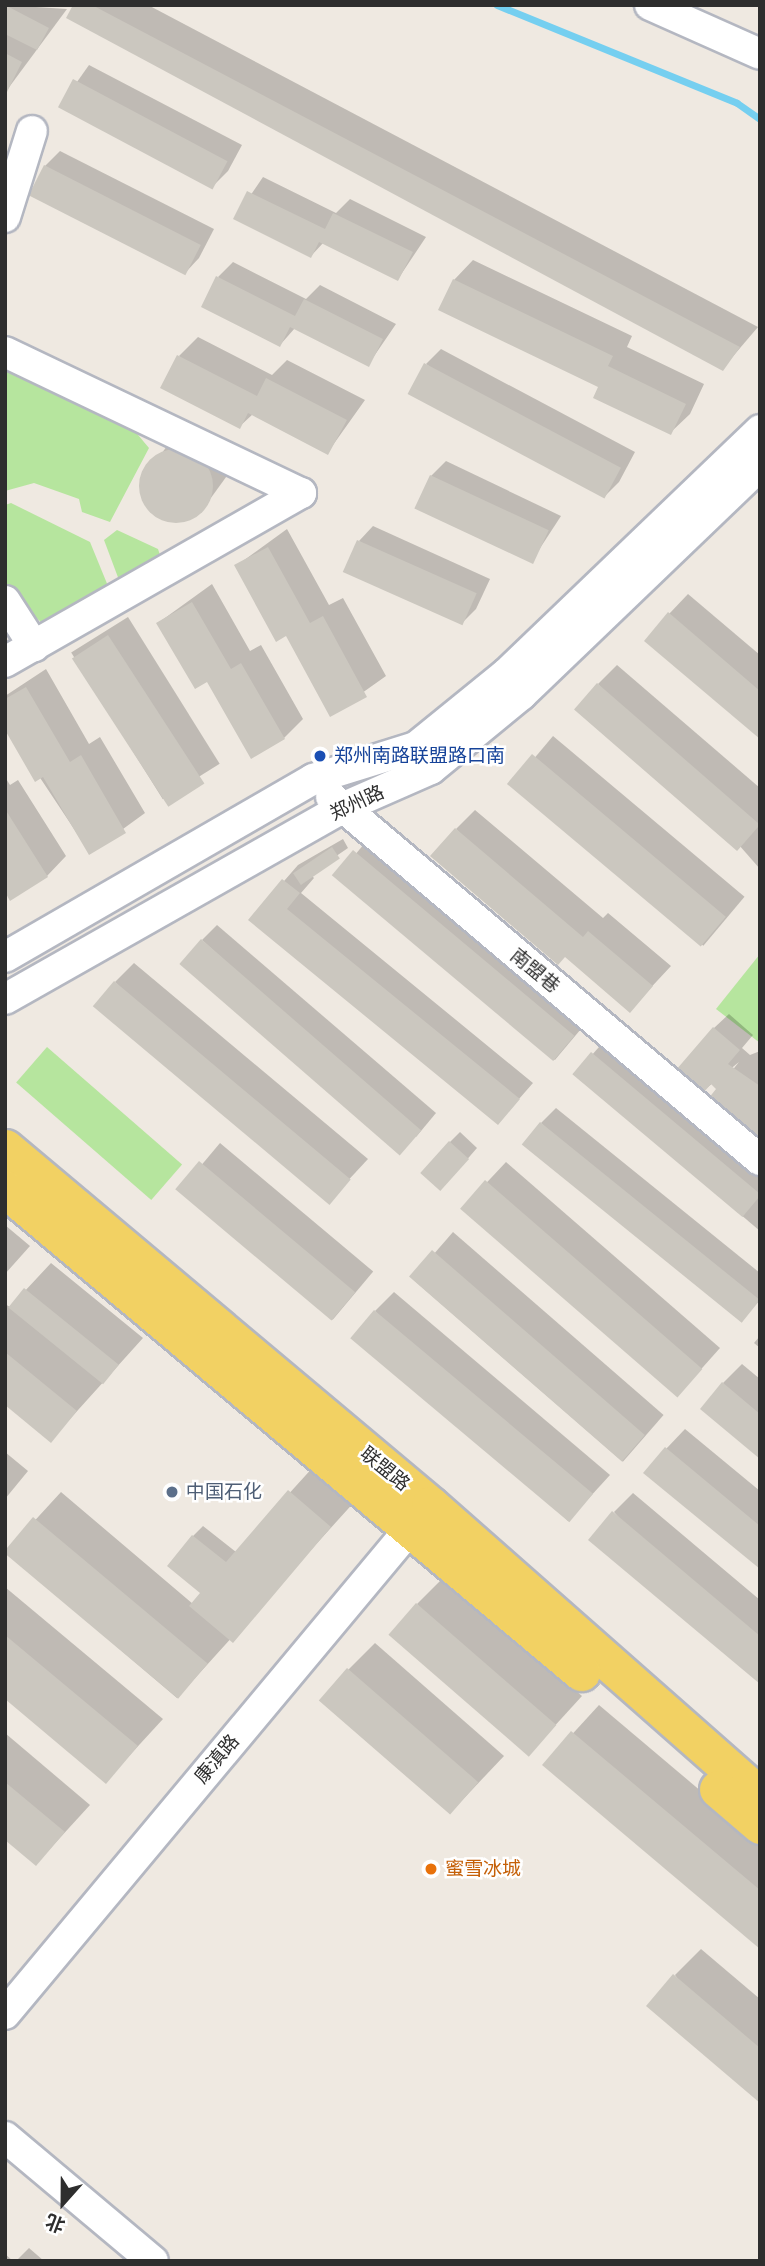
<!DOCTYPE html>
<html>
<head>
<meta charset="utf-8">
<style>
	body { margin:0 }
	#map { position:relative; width:765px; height:2266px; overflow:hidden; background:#efe9e1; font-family:"Fira Sans","Noto Sans SC",sans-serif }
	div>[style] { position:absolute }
	.green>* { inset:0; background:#b6e59e; transform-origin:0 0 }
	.shadow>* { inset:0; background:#0003; transform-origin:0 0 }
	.stream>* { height:7px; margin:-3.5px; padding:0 3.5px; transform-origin:3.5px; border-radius:3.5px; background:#75cff0 }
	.building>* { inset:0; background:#cbc7bf; transform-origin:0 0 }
	.round { border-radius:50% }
	.roads { filter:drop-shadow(2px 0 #b4b7c1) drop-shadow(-2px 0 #b4b7c1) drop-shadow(0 2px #b4b7c1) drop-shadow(0 -2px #b4b7c1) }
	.minor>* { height:30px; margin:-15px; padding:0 15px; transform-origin:15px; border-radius:15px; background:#fff }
	.major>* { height:37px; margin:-18.5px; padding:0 18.5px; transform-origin:18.5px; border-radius:18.5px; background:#f2d163 }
	.dots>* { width:19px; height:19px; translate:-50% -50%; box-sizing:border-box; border:4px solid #fff; border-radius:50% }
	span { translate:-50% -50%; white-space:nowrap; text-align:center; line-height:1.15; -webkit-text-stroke:5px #fff; paint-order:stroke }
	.transit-label { font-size:19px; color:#164399 }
	.left { translate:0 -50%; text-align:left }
	.street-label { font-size:19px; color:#2e2e2e }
	.service-label { font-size:19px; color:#4e5e75 }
	.food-label { font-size:19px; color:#c56008 }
	.frame { position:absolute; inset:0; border:7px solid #2e2e2e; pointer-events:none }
	.north { position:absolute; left:28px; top:2168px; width:70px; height:70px; -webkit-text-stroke:5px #fff; paint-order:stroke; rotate:201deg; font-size:19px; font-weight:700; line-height:28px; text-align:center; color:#2e2e2e }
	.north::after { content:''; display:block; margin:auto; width:24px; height:32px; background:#2e2e2e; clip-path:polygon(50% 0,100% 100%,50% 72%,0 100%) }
</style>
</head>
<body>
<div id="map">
	<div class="green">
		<div style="clip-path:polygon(5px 358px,118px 411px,149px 448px,110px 522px,82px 512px,79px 499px,34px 483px,5px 491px)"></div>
		<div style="clip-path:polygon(11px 503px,90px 542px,108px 586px,41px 622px,14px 599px,5px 580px,5px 505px)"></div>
		<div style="clip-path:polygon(117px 530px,158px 549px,161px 558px,119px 580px,104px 540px)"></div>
		<div style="clip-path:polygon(760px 954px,760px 1043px,716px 1009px)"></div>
		<div style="left:47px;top:1047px;width:179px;height:47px;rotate:41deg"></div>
	</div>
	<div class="shadow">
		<div style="clip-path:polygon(5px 5px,67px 9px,7px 90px,5px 89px)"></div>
		<div style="clip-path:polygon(75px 5px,148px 5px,758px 327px,723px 368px)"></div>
		<div style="clip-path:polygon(89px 65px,242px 145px,228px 171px,213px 186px,60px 106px)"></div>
		<div style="clip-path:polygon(60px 151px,214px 229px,199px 258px,185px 273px,45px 166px)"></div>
		<div style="clip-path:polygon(263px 177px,336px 213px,350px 199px,426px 237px,398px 279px,324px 242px,311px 256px,235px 218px)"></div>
		<div style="clip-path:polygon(473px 260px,632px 336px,627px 347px,704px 384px,690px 414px,670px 433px,601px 386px,454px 280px)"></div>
		<div style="clip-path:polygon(233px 262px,306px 299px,320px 285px,396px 324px,368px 365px,295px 328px,280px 345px,218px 277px)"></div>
		<div style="clip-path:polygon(198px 337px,272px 375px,287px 360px,365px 400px,328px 452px,253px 414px,239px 427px,179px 356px)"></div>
		<div style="clip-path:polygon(441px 349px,635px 452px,619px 482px,604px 497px,426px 364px)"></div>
		<div style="clip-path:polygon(169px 443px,229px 473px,200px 513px,174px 522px,149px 509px,141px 483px)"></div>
		<div style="clip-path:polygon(446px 461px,561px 516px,531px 562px,431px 476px)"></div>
		<div style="clip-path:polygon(373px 526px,490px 579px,476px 609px,461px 624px,359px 541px)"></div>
		<div style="clip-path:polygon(287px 529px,329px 605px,343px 598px,386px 676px,331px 715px,286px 634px,236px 566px)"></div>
		<div style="clip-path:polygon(212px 584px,250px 651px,261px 645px,303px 719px,284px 738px,208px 680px,158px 623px)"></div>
		<div style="clip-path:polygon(688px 594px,760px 655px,760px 737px,669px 614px)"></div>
		<div style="left:128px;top:617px;width:173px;height:67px;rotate:58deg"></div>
		<div style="clip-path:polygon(617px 665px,760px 788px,760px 869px,598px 684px)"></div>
		<div style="clip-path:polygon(46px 669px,89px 744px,100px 737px,145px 813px,90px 853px,5px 725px,5px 696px)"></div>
		<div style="left:553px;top:736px;width:250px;height:64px;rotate:40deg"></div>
		<div style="clip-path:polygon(5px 777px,10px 785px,18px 780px,66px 856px,47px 876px,5px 889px)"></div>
		<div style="clip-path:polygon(475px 810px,603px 918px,608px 913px,671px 966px,630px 1010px,456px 829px)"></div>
		<div style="left:370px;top:837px;width:285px;height:52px;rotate:40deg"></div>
		<div style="clip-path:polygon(343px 839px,348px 848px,310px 874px,314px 878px,301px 893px,533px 1083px,498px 1123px,250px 920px,298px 865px)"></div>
		<div style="clip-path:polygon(217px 925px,436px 1113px,416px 1137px,202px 940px)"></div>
		<div style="clip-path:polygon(134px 963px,368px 1159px,328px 1202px,115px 982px)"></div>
		<div style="clip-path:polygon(729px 1014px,753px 1035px,742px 1048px,750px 1055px,760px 1051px,760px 1141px,710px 1098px,739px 1062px,703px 1091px,714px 1028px)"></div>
		<div style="clip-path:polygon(607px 1038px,760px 1168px,760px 1231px,575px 1074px)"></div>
		<div style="clip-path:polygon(556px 1108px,760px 1273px,760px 1300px,741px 1320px,541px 1123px)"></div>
		<div style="clip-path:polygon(460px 1132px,477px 1148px,450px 1179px,450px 1142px)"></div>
		<div style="left:220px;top:1143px;width:200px;height:63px;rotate:40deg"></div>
		<div style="clip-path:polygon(506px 1162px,720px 1348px,695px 1376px,462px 1209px)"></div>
		<div style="clip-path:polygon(5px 1225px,30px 1246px,5px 1274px)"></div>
		<div style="left:453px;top:1232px;width:279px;height:62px;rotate:41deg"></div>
		<div style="clip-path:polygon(51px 1263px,143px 1338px,51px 1440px,5px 1402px,5px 1304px,10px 1307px)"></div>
		<div style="clip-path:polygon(394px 1292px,610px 1475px,568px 1521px,375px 1311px)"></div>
		<div style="clip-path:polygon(760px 1336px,760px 1348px,754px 1343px)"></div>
		<div style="clip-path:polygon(742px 1364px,760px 1379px,760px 1457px,723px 1383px)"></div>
		<div style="clip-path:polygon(685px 1429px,760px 1491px,760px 1567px,666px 1449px)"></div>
		<div style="clip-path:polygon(5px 1452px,28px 1471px,5px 1499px)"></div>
		<div style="clip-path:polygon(315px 1465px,357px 1499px,177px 1698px,6px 1552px,61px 1492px,193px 1604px,207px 1587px,169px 1566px,193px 1536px,203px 1526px,236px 1552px)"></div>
		<div style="clip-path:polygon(633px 1493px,760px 1600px,760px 1682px,614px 1512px)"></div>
		<div style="clip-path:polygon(443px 1578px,582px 1696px,530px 1753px,417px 1604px)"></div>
		<div style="clip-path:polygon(5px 1587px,163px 1719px,106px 1781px,5px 1697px)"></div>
		<div style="clip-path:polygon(375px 1643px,504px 1756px,450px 1813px,348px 1670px)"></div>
		<div style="clip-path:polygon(599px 1705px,760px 1841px,760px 1947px,544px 1765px)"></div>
		<div style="clip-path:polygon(5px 1733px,90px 1805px,36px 1864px,5px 1838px)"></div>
		<div style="clip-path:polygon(701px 1949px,760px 1999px,760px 2100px,675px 1975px)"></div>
		<div style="clip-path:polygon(29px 2248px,44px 2261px,16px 2261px)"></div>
		<div style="clip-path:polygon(5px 2254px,13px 2261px,5px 2261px)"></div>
	</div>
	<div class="stream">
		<div style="left:497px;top:5px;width:259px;rotate:22.2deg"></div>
		<div style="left:737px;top:103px;width:28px;rotate:35deg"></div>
	</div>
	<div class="building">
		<div style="clip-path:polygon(5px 5px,49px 28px,37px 50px,5px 34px)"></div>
		<div style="clip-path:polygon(73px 5px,92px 5px,740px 347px,723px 371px,66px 18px)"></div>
		<div style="clip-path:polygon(5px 53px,22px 62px,7px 92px,5px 91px)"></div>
		<div style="left:73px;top:79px;width:175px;height:32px;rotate:28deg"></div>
		<div style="left:44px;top:165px;width:176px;height:34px;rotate:27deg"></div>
		<div style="clip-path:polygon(247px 191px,325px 229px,333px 213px,413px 252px,398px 281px,319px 242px,311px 258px,233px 219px)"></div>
		<div style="clip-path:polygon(216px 276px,295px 316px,304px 299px,383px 339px,369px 367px,290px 327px,280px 347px,201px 307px)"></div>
		<div style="clip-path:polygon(453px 279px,613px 356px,608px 366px,686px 404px,671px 435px,593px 398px,598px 387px,438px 310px)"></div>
		<div style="clip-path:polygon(177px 355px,257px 396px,266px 378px,347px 420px,328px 455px,248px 413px,240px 429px,160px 388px)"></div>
		<div style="left:424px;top:363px;width:223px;height:35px;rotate:28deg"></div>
		<div class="round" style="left:139px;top:449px;width:74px;height:74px"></div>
		<div style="left:430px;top:475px;width:131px;height:37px;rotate:25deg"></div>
		<div style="left:357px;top:540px;width:131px;height:35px;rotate:24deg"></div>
		<div style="clip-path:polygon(268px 547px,310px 623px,323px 616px,367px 697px,330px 717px,286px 636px,276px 642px,234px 565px)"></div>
		<div style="clip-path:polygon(192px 602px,231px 669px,241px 663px,285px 739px,251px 759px,207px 682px,195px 689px,156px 623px)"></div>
		<div style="clip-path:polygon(668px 612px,760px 691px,760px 739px,644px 641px)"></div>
		<div style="left:108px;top:635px;width:177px;height:43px;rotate:57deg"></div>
		<div style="left:597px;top:683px;width:216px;height:35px;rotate:41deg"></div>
		<div style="clip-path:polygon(26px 687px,70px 762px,81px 755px,126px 833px,89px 855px,43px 777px,35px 782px,5px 730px,5px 699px)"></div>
		<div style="left:532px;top:754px;width:253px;height:39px;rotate:40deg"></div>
		<div style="clip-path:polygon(5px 809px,48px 877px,10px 901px,5px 892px)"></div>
		<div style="clip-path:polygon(455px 828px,583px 937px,588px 931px,653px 986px,630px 1013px,565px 957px,558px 965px,430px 856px)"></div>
		<div style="left:332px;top:847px;width:14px;height:47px;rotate:56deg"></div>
		<div style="left:353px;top:850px;width:289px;height:33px;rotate:40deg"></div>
		<div style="clip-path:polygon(282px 879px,300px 893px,287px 909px,520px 1099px,498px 1125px,248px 920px)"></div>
		<div style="left:201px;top:939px;width:292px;height:33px;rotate:41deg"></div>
		<div style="left:114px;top:981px;width:309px;height:33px;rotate:40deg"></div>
		<div style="clip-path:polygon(713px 1027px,740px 1050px,728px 1064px,760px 1086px,760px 1143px,708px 1099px,716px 1089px,711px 1084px,703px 1093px,676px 1070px)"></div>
		<div style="left:591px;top:1052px;width:222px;height:29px;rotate:40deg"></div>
		<div style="left:540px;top:1122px;width:283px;height:29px;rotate:39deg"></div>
		<div style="left:449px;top:1141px;width:27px;height:43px;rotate:42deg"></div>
		<div style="left:199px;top:1161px;width:204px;height:37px;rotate:40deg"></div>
		<div style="left:485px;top:1180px;width:288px;height:38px;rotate:41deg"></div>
		<div style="left:432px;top:1250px;width:282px;height:35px;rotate:41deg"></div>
		<div style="left:24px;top:1288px;width:122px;height:25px;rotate:39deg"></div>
		<div style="left:374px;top:1310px;width:286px;height:37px;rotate:40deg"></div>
		<div style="clip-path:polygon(5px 1352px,77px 1411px,51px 1443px,5px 1405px)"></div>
		<div style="clip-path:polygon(722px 1382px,760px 1414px,760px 1459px,700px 1409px)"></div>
		<div style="clip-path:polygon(665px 1447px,760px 1526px,760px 1569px,643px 1473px)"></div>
		<div style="clip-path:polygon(288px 1490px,331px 1527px,233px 1643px,189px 1606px,200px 1593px,167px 1566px,192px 1535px,226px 1562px)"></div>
		<div style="clip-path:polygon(612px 1511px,760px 1636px,760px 1684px,588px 1540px)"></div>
		<div style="left:33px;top:1517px;width:228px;height:46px;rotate:40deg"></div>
		<div style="left:416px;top:1603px;width:186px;height:42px;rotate:41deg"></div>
		<div style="clip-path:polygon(5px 1635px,138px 1746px,106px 1784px,5px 1699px)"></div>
		<div style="left:347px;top:1668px;width:174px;height:43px;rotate:41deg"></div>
		<div style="clip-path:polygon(571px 1731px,760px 1890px,760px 1949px,542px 1765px)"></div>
		<div style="clip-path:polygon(5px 1782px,65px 1832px,36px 1866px,5px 1840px)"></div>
		<div style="clip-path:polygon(673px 1974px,760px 2048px,760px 2103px,646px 2006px)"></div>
	</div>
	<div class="roads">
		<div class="minor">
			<div style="left:650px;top:5px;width:120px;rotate:24deg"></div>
			<div style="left:5px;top:217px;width:90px;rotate:-72.6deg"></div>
			<div style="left:5px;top:352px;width:328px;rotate:25.5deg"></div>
			<div style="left:301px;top:493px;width:341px;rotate:150.3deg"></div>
			<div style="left:5px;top:601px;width:54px;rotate:57.2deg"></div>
			<div style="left:331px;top:797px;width:562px;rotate:40.24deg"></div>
			<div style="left:5px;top:957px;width:356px;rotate:-30deg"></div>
			<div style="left:313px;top:779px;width:108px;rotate:-17.3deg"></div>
			<div style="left:416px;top:747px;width:117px;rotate:-39.1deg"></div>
			<div style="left:507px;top:673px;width:351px;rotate:-43.8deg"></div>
			<div style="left:5px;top:999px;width:387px;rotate:-29.5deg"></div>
			<div style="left:342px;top:808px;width:97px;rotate:-23.7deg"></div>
			<div style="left:431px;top:769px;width:117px;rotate:-39.4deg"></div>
			<div style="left:521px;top:695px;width:331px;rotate:-43.8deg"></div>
			<div style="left:5px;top:2014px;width:654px;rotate:-50.15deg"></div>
			<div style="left:5px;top:2137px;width:193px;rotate:40deg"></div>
		</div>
		<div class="major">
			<div style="left:5px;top:1148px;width:555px;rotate:40.03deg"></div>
			<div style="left:430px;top:1505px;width:440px;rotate:41.4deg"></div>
			<div style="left:5px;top:1189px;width:752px;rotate:39.98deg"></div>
			<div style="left:718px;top:1789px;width:55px;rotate:40.6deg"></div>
		</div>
	</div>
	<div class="dots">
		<div style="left:320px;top:756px;background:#1a4fb4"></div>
		<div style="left:172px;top:1492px;background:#5c6f8a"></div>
		<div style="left:431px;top:1869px;background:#e8710a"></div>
	</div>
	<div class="transit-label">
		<span class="left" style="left:334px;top:756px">郑州南路联盟路口南</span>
	</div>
	<div class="street-label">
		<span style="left:357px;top:803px;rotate:-25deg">郑州路</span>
		<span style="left:535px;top:971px;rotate:40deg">南盟巷</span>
		<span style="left:385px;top:1469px;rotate:39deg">联盟路</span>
		<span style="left:217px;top:1759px;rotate:-50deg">康滇路</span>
	</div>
	<div class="service-label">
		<span class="left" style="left:186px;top:1492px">中国石化</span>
	</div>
	<div class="food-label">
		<span class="left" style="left:445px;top:1869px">蜜雪冰城</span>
	</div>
	<div class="frame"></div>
	<div class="north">北</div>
</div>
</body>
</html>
